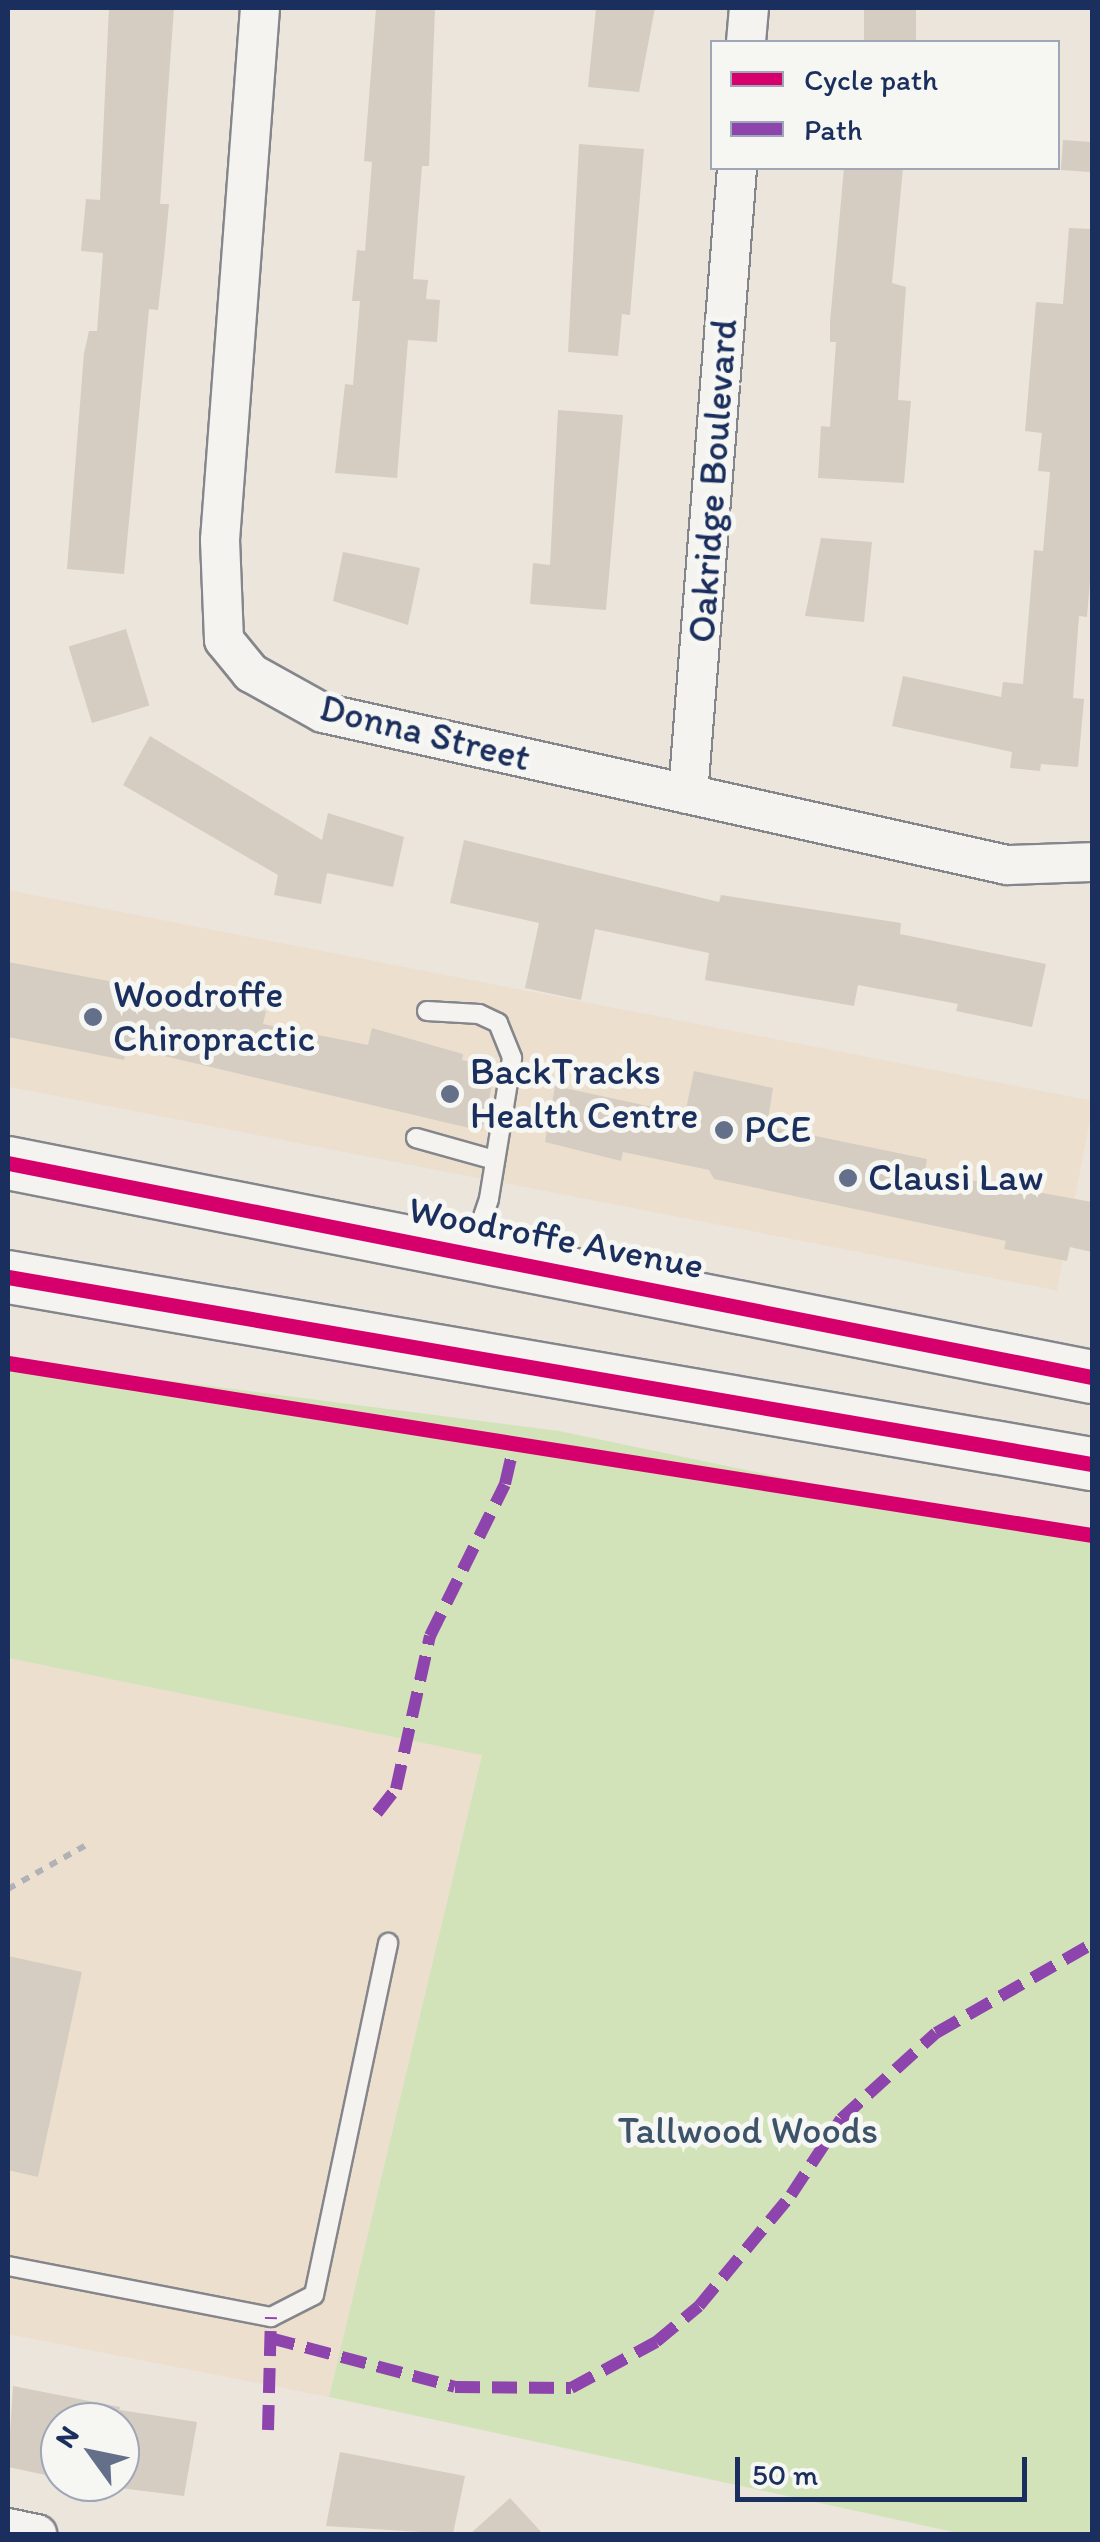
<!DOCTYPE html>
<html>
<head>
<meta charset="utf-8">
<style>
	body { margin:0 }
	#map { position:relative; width:1100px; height:2542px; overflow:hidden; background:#ebe5dc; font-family:Itim,sans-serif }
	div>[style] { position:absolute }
	.built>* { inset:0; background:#ecdfce; transform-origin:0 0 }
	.green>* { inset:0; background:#d2e3b9 }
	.building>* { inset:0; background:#d5cdc2; transform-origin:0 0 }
	.path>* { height:6px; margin-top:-3px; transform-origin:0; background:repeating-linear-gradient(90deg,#b0b2b6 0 8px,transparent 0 16px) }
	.roads { filter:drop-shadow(2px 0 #85868b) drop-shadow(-2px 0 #85868b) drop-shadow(0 2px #85868b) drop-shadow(0 -2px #85868b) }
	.lane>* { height:18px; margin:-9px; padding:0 9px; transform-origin:9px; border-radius:9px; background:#f4f3f0 }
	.street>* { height:38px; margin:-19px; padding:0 19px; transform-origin:19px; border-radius:19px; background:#f4f3f0 }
	.secondary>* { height:52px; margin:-26px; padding:0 26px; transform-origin:26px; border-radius:26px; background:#f4f3f0 }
	.quiet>* { height:12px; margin-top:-6px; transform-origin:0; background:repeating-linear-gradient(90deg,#8e44ad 0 25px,transparent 0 37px) }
	.cycleway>* { height:15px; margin:-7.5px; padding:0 7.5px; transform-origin:7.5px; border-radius:7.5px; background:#d6006c }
	.dots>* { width:28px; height:28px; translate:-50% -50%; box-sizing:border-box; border:5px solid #f6f6f2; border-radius:50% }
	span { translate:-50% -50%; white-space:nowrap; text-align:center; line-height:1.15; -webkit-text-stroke:10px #f6f6f2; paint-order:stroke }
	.street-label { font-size:38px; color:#1b2f5e }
	.poi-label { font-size:38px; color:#1b2f5e }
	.left { translate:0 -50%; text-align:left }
	.park-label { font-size:38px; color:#3c536a }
	.frame { position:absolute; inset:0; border:10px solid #1b2f5e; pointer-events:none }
	.legend { position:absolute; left:710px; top:40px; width:350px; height:130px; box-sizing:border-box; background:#f6f6f2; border:2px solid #9ea6b7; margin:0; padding:12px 18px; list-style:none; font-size:30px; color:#1b2f5e }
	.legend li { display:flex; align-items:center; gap:20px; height:50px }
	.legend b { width:50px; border:2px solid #9ea6b7 }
	.north { position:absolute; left:40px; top:2402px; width:100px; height:100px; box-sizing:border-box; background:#f6f6f2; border:2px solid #9ea6b7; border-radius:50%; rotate:303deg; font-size:28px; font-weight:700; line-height:40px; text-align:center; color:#1b2f5e }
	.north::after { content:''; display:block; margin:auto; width:35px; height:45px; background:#646f8a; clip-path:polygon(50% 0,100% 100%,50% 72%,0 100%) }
	.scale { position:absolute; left:735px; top:2457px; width:292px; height:45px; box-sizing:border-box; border:5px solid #1b2f5e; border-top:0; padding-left:12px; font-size:30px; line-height:35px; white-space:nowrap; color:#1b2f5e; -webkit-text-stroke:8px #f6f6f2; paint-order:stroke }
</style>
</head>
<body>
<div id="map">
	<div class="built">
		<div style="left:8px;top:890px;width:1106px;height:193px;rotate:11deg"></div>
		<div style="clip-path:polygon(8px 1658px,482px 1754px,329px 2397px,8px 2334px)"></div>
	</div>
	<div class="green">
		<div style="clip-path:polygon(8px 1360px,559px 1431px,1092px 1542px,1092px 2534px,963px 2534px,329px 2397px,482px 1755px,8px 1658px)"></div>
	</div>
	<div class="building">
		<div style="clip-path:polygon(109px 8px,174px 8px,160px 204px,169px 204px,164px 258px,158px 310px,149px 309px,124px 574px,67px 569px,84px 353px,89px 331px,97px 331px,103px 253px,81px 251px,86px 199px,100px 200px)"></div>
		<div style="clip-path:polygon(376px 8px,435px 8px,429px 166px,422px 166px,413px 279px,428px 280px,426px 299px,440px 300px,437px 342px,408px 340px,397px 478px,335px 473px,345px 384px,353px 385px,360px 301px,352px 301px,357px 250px,365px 251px,372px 162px,364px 161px)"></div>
		<div style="clip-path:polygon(596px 8px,655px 8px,639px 92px,588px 87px)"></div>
		<div style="left:864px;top:8px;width:52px;height:34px"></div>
		<div style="left:1063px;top:140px;width:29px;height:30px;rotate:4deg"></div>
		<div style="clip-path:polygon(579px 144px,644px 149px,630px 315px,622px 314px,618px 356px,568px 352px)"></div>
		<div style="clip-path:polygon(844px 168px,903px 168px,892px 283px,906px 287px,898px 400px,911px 401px,904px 483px,818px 478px,821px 426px,830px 427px,836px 342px,830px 342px,830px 322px)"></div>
		<div style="clip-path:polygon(1069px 228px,1092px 229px,1092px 556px,1087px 617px,1079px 616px,1073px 698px,1084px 699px,1078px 767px,1041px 764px,1040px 771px,1010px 768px,1012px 752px,892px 726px,903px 676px,1001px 697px,1003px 682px,1023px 684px,1034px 550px,1043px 551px,1050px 472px,1038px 471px,1042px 433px,1025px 431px,1036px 302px,1063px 304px)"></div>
		<div style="clip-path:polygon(558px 410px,623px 415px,606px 610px,530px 604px,533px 563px,550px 565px)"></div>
		<div style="clip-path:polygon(821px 538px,872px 542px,864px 622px,805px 616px)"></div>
		<div style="clip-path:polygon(343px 552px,420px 568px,408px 625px,333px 601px)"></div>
		<div style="left:126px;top:629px;width:80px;height:60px;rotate:73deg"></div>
		<div style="clip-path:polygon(150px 736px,322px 840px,328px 813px,404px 837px,393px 887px,327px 873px,321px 904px,274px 895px,278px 875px,123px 785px)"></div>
		<div style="clip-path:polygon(464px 840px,719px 902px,721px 895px,901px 923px,900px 934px,1046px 964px,1032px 1027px,956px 1011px,958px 1004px,858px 985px,854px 1006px,705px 980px,709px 953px,595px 929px,581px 1000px,525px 988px,539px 923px,450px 903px)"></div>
		<div style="clip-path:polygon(8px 962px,266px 1011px,263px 1024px,368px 1045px,372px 1028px,463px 1054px,462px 1060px,496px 1067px,482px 1131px,126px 1047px,124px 1060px,8px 1037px)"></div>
		<div style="clip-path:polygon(694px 1071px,773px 1088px,767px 1126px,927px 1159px,925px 1172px,1092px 1202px,1092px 1252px,1070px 1247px,1067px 1261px,1004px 1249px,1006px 1241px,714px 1179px,709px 1170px,623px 1152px,621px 1161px,545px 1142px,555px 1086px,685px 1114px)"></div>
		<div style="clip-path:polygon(8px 1956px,82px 1972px,38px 2177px,8px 2170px)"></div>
		<div style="clip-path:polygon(13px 2386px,120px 2407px,118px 2422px,60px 2422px,60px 2478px,8px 2467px)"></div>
		<div style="clip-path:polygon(120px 2410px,197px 2422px,184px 2496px,120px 2488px)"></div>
		<div style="clip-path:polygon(340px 2452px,465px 2476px,453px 2534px,326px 2526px)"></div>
		<div style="clip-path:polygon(510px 2498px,543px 2534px,470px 2534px)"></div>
	</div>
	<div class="path">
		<div style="left:8px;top:1889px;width:90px;rotate:-29.4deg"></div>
	</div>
	<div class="roads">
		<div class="lane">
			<div style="left:427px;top:1011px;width:52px;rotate:3.3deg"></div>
			<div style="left:479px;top:1014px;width:21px;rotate:25deg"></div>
			<div style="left:498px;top:1023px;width:38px;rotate:68deg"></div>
			<div style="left:512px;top:1058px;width:143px;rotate:99.3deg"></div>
			<div style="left:489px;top:1199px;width:53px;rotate:108.8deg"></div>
			<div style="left:416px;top:1138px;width:82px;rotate:15.6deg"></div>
			<div style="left:8px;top:2266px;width:268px;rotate:11deg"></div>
			<div style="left:271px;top:2317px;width:48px;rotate:-27.1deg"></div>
			<div style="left:314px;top:2295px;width:360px;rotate:-78.1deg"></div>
		</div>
		<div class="street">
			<div style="left:260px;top:8px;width:534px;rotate:94.3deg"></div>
			<div style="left:220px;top:540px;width:100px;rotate:87.7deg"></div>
			<div style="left:224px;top:640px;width:43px;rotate:50.7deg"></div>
			<div style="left:251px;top:673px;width:82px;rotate:29.1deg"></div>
			<div style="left:323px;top:713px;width:701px;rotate:12.53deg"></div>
			<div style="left:1007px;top:865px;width:85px;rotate:-2deg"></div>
			<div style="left:746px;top:42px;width:34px;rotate:-85deg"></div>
			<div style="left:688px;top:794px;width:628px;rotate:-85.52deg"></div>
			<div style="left:8px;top:2528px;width:30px;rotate:12deg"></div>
		</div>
		<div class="secondary">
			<div style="left:8px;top:1163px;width:1105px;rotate:11.17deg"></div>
			<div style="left:8px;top:1277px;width:1100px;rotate:9.79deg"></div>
		</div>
	</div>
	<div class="quiet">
		<div style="left:377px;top:1813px;width:31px;rotate:-52deg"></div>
		<div style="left:396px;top:1789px;width:157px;rotate:-77.5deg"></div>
		<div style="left:430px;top:1636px;width:169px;rotate:-63.7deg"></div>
		<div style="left:505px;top:1484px;width:39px;rotate:-77deg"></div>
		<div style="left:270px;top:2338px;width:191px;rotate:14.8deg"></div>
		<div style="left:455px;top:2387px;width:116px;rotate:0.5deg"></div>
		<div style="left:571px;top:2388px;width:97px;rotate:-28.4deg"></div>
		<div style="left:656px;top:2342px;width:56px;rotate:-39.9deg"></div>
		<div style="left:699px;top:2306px;width:144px;rotate:-50.3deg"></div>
		<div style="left:791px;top:2195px;width:91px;rotate:-56.7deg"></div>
		<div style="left:841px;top:2119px;width:128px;rotate:-42.2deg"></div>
		<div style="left:936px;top:2033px;width:180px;rotate:-29.7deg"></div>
		<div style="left:268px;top:2430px;width:113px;rotate:-88.5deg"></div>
	</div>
	<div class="cycleway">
		<div style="left:8px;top:1163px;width:1105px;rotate:11.17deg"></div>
		<div style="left:8px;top:1277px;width:1100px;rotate:9.79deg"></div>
		<div style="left:8px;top:1363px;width:1098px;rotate:9.02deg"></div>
	</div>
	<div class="dots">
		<div style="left:93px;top:1017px;background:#646f8a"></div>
		<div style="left:450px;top:1094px;background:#646f8a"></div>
		<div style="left:724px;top:1130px;background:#646f8a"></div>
		<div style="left:848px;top:1178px;background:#646f8a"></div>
	</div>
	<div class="street-label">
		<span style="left:713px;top:481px;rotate:-86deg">Oakridge Boulevard</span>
		<span style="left:425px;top:733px;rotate:14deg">Donna Street</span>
		<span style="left:556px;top:1238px;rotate:11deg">Woodroffe Avenue</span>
	</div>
	<div class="poi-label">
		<span class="left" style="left:113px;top:1017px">Woodroffe<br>Chiropractic</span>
		<span class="left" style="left:470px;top:1094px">BackTracks<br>Health Centre</span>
		<span class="left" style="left:744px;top:1130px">PCE</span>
		<span class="left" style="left:868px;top:1178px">Clausi Law</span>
	</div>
	<div class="park-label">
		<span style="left:748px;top:2131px">Tallwood Woods</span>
	</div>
	<div class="frame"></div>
	<ul class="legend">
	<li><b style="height:12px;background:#d6006c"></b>Cycle path</li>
	<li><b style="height:12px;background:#8e44ad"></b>Path</li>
	</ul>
	<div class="north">N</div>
	<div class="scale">50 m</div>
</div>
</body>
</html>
